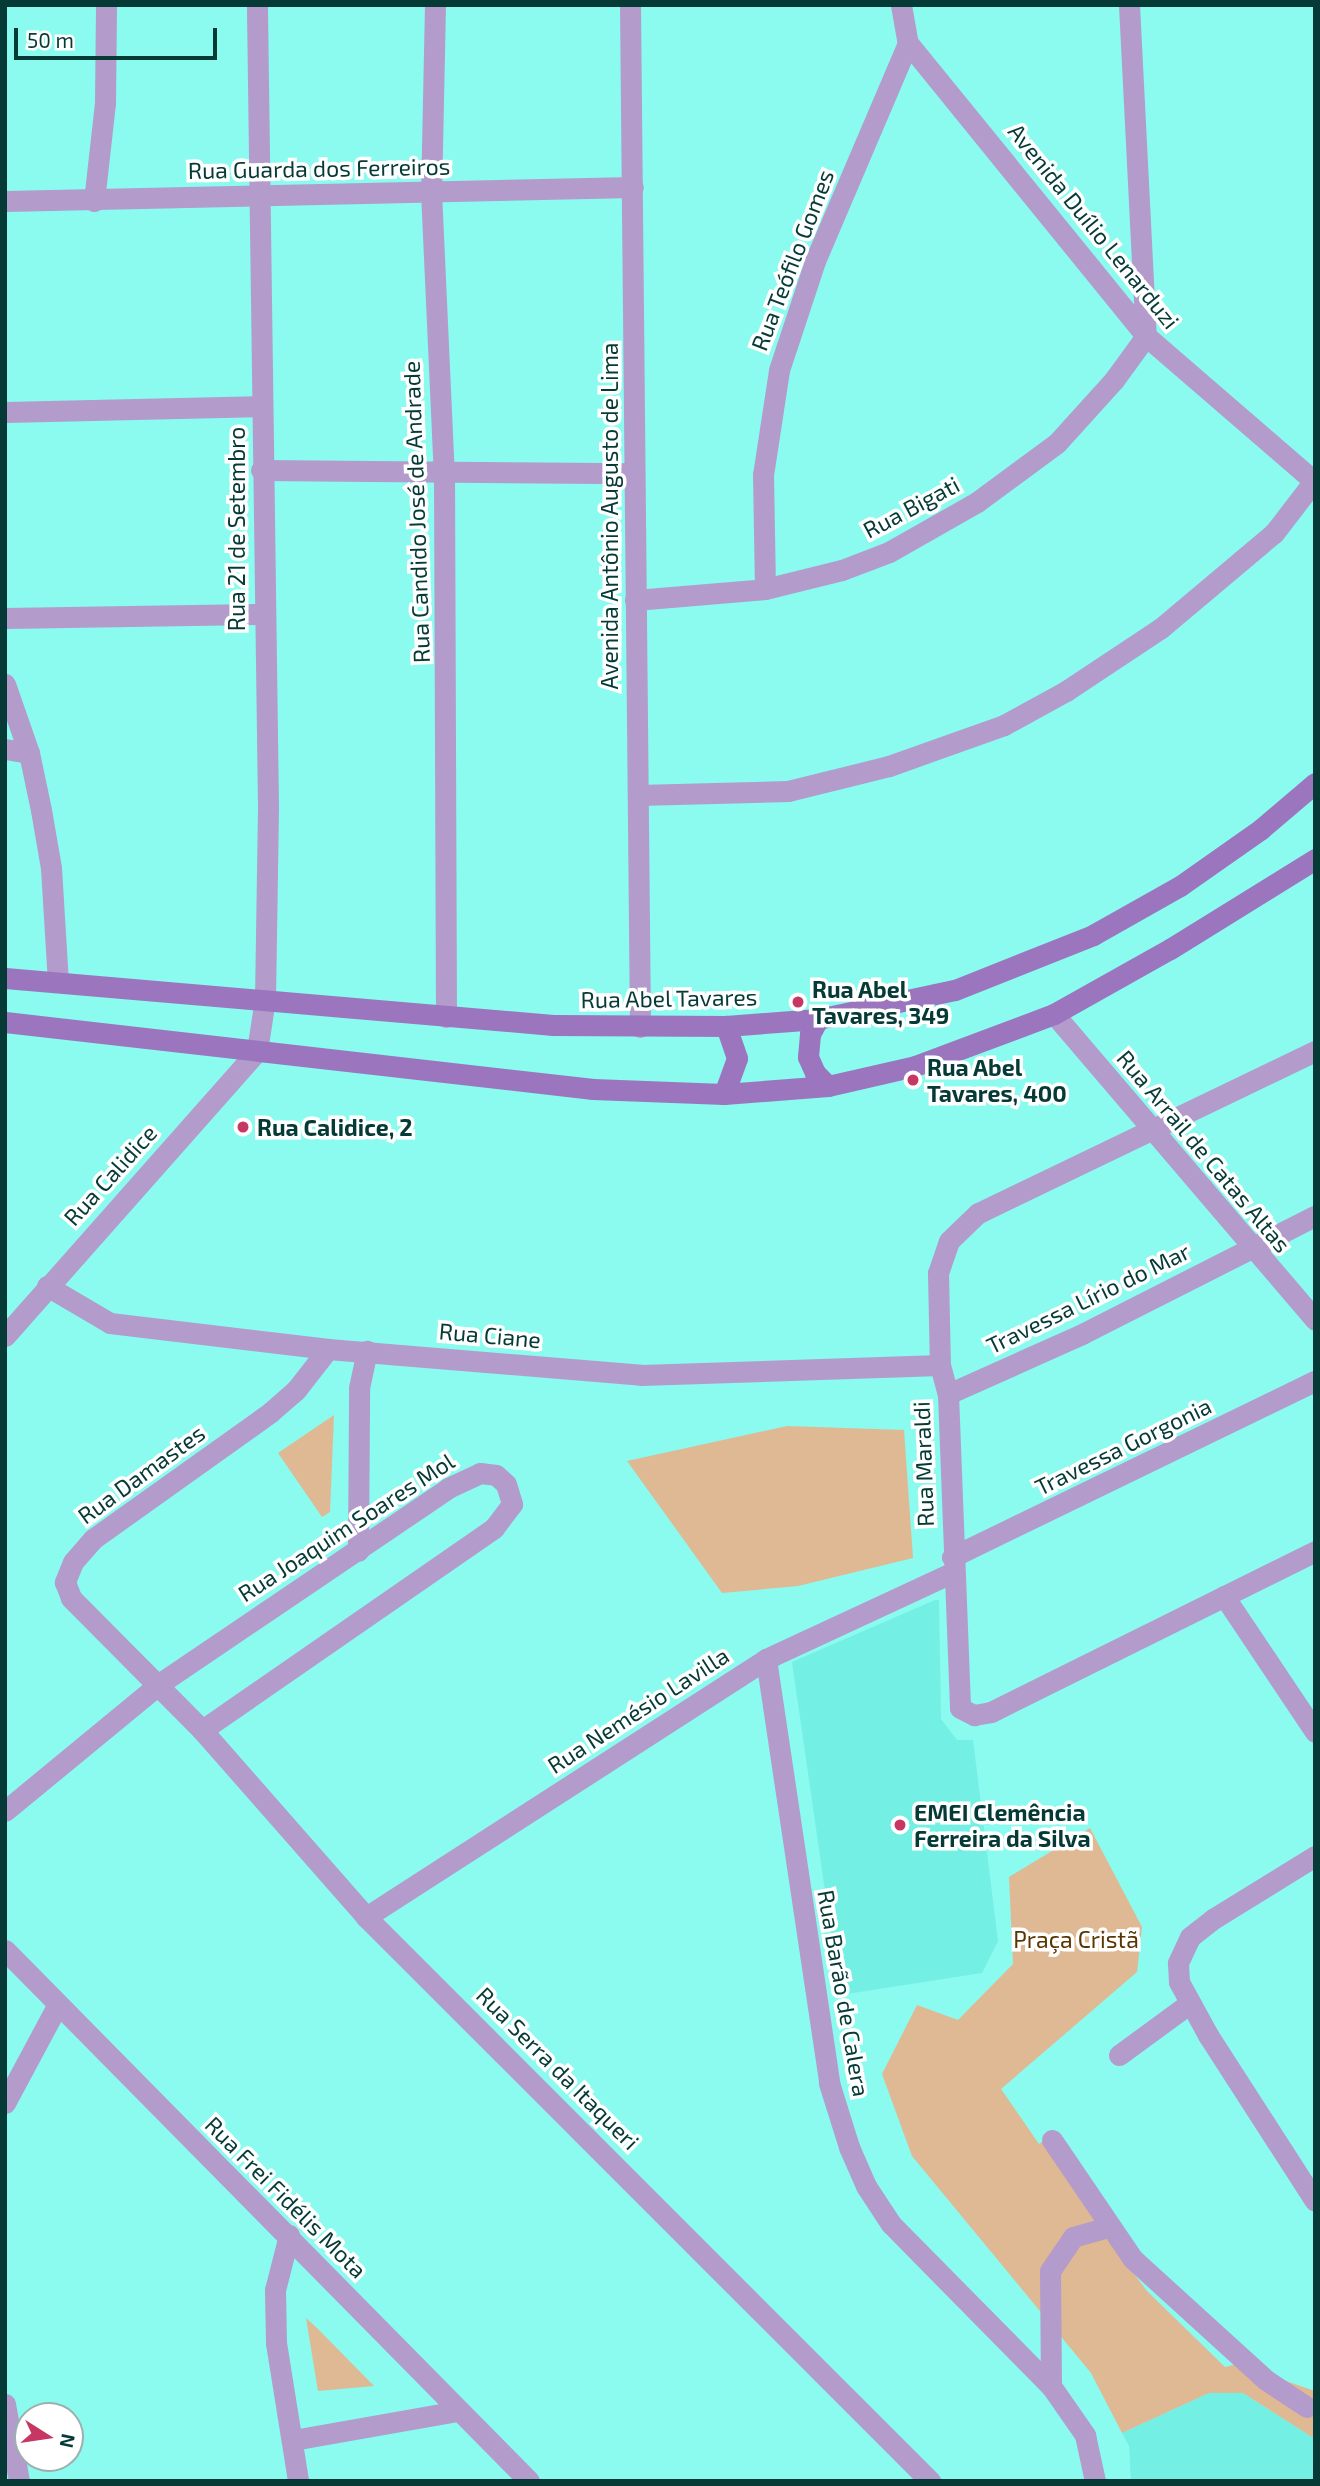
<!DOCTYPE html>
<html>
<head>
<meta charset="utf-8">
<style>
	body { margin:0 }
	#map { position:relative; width:1320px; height:2486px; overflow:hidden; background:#8bfaef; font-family:"Exo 2",sans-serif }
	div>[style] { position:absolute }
	.built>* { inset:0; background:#73efe3 }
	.green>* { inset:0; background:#dfb993 }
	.street>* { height:21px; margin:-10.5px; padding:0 10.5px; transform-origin:10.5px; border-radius:10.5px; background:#b39bcc }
	.secondary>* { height:21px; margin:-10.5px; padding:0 10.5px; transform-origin:10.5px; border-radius:10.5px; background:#9b76bf }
	.dots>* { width:19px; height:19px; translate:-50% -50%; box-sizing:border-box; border:4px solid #fff; border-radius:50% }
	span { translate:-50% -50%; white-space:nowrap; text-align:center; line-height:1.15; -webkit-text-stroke:7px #fff; paint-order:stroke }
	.street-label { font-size:23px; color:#053a36 }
	.poi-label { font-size:23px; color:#053a36; font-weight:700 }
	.left { translate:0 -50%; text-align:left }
	.park-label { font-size:23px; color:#5b3400 }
	.frame { position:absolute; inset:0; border:7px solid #053a36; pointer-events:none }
	.north { position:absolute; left:14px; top:2402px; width:70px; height:70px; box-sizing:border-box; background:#fff; border:2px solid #9bb0af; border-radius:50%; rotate:102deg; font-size:19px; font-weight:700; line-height:28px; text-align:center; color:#053a36 }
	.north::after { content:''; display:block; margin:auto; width:24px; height:32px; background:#c63863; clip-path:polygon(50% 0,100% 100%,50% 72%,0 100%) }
	.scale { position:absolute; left:14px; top:28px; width:203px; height:32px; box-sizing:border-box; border:4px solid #053a36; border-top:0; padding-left:9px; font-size:21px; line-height:24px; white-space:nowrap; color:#053a36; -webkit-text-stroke:5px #fff; paint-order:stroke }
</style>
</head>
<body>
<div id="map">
	<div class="built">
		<div style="clip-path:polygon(935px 1600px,939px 1600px,941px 1719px,957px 1740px,973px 1740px,998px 1941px,982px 1973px,840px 1995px,792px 1662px)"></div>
		<div style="clip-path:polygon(1209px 2393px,1243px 2393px,1315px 2439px,1315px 2481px,1131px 2481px,1129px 2446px,1122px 2433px)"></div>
	</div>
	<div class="green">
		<div style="clip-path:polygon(334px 1415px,330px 1512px,322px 1517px,278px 1453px)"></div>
		<div style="clip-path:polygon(787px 1426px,904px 1430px,913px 1558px,798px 1586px,722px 1593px,627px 1461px)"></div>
		<div style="clip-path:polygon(1090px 1828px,1142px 1927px,1137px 1972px,1001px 2089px,1039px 2144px,1045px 2140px,1110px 2242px,1147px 2291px,1225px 2367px,1237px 2364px,1315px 2391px,1315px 2439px,1243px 2393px,1209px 2393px,1122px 2433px,1091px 2373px,912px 2156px,882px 2074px,917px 2005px,958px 2020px,1013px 1964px,1009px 1877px)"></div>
		<div style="clip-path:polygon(306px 2318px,317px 2328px,374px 2386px,318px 2391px)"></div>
	</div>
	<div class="street">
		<div style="left:435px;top:5px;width:186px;rotate:91.2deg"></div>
		<div style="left:431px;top:191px;width:281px;rotate:87.4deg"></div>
		<div style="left:444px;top:472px;width:545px;rotate:89.79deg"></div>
		<div style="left:630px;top:5px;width:1022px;rotate:89.44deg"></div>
		<div style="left:901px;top:5px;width:39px;rotate:80deg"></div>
		<div style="left:908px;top:43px;width:377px;rotate:50.9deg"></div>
		<div style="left:1146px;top:336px;width:223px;rotate:40.8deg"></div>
		<div style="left:1129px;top:5px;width:331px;rotate:87.1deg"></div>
		<div style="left:5px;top:201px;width:628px;rotate:-1.28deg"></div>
		<div style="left:94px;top:201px;width:99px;rotate:-83.6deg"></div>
		<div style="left:105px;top:103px;width:98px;rotate:-89.4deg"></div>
		<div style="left:5px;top:412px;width:257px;rotate:-1.3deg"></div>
		<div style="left:261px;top:470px;width:373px;rotate:0.5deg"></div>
		<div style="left:765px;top:589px;width:114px;rotate:-91deg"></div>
		<div style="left:763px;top:475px;width:106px;rotate:-81.3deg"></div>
		<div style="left:779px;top:370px;width:115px;rotate:-71.7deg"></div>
		<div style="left:815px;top:261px;width:237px;rotate:-66.9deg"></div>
		<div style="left:635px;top:600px;width:130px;rotate:-4.8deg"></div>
		<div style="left:765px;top:589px;width:79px;rotate:-13.9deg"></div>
		<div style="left:842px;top:570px;width:50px;rotate:-21deg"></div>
		<div style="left:889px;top:552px;width:101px;rotate:-29.6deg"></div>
		<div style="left:977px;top:502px;width:99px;rotate:-36.4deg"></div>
		<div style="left:1057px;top:443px;width:85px;rotate:-47.9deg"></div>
		<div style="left:1114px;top:380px;width:54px;rotate:-54deg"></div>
		<div style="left:5px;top:618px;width:257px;rotate:-0.9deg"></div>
		<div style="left:5px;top:684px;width:73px;rotate:70.8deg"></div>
		<div style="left:29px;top:753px;width:58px;rotate:78.1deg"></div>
		<div style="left:41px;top:810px;width:59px;rotate:80.2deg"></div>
		<div style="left:51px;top:868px;width:113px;rotate:86.5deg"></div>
		<div style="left:5px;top:749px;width:24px;rotate:9deg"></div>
		<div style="left:638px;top:795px;width:150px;rotate:-1.5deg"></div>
		<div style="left:788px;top:791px;width:104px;rotate:-13.9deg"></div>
		<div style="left:889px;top:766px;width:122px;rotate:-19.6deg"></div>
		<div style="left:1004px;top:725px;width:71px;rotate:-28.7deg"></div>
		<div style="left:1066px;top:691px;width:114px;rotate:-33.6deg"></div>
		<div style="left:1161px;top:628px;width:148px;rotate:-40.1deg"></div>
		<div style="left:1274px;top:533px;width:66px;rotate:-52.4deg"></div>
		<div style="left:1054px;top:1014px;width:402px;rotate:49.5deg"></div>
		<div style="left:1315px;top:1051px;width:374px;rotate:154.3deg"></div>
		<div style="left:978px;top:1213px;width:40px;rotate:136deg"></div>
		<div style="left:949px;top:1241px;width:34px;rotate:109deg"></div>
		<div style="left:938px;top:1273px;width:92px;rotate:88.8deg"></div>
		<div style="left:940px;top:1365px;width:30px;rotate:75deg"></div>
		<div style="left:948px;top:1394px;width:314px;rotate:87.8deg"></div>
		<div style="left:960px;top:1708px;width:16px;rotate:27deg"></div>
		<div style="left:974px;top:1715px;width:17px;rotate:-10deg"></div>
		<div style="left:991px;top:1712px;width:362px;rotate:-26.4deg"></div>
		<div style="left:47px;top:1286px;width:73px;rotate:30.4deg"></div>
		<div style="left:110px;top:1323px;width:220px;rotate:6.8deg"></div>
		<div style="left:328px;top:1349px;width:314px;rotate:4.7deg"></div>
		<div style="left:641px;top:1375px;width:299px;rotate:-1.9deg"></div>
		<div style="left:5px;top:1336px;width:380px;rotate:-48.5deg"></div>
		<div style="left:257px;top:1051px;width:53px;rotate:-81.3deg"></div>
		<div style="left:265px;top:999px;width:192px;rotate:-89.1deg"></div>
		<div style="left:268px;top:807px;width:802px;rotate:-90.79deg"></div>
		<div style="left:328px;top:1349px;width:52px;rotate:128deg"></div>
		<div style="left:296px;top:1390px;width:33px;rotate:139deg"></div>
		<div style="left:271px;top:1412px;width:219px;rotate:144.5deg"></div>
		<div style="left:93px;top:1539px;width:30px;rotate:131deg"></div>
		<div style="left:73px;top:1562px;width:22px;rotate:112deg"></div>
		<div style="left:65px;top:1582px;width:17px;rotate:69deg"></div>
		<div style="left:71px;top:1598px;width:186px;rotate:45.2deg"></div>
		<div style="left:202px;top:1730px;width:249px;rotate:48.7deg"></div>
		<div style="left:366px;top:1917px;width:798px;rotate:45deg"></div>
		<div style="left:948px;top:1394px;width:147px;rotate:-24.1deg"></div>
		<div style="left:1082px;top:1334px;width:261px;rotate:-26.9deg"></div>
		<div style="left:358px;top:1551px;width:163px;rotate:-89.6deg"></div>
		<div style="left:359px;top:1388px;width:38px;rotate:-78deg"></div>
		<div style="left:952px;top:1557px;width:403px;rotate:-25.9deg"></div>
		<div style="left:1224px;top:1596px;width:164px;rotate:56.2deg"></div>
		<div style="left:766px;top:1659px;width:429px;rotate:81.5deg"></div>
		<div style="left:829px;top:2083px;width:67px;rotate:72.6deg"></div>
		<div style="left:849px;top:2147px;width:43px;rotate:66.4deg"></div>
		<div style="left:866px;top:2186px;width:45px;rotate:56.7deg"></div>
		<div style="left:891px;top:2224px;width:228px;rotate:45.4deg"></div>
		<div style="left:1051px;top:2386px;width:60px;rotate:55.2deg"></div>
		<div style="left:1085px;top:2435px;width:47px;rotate:77.7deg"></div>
		<div style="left:5px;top:1811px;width:200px;rotate:-39.5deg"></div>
		<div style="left:159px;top:1684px;width:349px;rotate:-34.1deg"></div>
		<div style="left:448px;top:1488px;width:35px;rotate:-25deg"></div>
		<div style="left:480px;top:1473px;width:16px;rotate:7deg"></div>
		<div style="left:496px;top:1475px;width:13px;rotate:42deg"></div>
		<div style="left:506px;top:1484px;width:21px;rotate:73deg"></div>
		<div style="left:512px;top:1504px;width:30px;rotate:127deg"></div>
		<div style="left:494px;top:1528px;width:355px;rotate:145.3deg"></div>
		<div style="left:1315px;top:1856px;width:120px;rotate:148.3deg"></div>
		<div style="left:1213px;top:1919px;width:29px;rotate:142deg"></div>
		<div style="left:1190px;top:1937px;width:29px;rotate:115deg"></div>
		<div style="left:1178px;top:1963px;width:19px;rotate:87deg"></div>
		<div style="left:1179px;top:1982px;width:60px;rotate:61.3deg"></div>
		<div style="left:1208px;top:2035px;width:197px;rotate:57.2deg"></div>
		<div style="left:366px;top:1917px;width:476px;rotate:-32.8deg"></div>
		<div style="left:766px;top:1659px;width:206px;rotate:-24.9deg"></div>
		<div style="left:5px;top:1950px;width:746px;rotate:45.38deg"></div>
		<div style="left:1119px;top:2055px;width:88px;rotate:-36.2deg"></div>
		<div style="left:5px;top:2103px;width:112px;rotate:-61.8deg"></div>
		<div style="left:1052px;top:2140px;width:144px;rotate:55.8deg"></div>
		<div style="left:1133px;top:2259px;width:180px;rotate:42.3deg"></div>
		<div style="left:1266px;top:2380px;width:49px;rotate:33.4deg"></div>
		<div style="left:289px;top:2235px;width:57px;rotate:104.3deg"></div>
		<div style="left:275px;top:2290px;width:53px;rotate:88.9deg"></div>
		<div style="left:276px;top:2343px;width:140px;rotate:80.9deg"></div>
		<div style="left:1051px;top:2386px;width:115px;rotate:-90.5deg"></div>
		<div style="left:1050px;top:2271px;width:41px;rotate:-55.9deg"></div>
		<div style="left:1073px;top:2237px;width:36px;rotate:-16deg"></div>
		<div style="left:5px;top:2404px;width:78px;rotate:79.7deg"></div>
		<div style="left:293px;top:2440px;width:167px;rotate:-10deg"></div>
	</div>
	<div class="secondary">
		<div style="left:5px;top:978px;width:550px;rotate:4.9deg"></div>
		<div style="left:553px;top:1025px;width:173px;rotate:0.3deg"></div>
		<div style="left:726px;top:1026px;width:92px;rotate:-4.4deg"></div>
		<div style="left:818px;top:1019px;width:140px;rotate:-12deg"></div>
		<div style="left:955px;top:990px;width:149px;rotate:-21.7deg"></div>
		<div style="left:1093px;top:935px;width:100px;rotate:-29.4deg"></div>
		<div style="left:1180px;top:886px;width:99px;rotate:-35.1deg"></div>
		<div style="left:1261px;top:829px;width:71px;rotate:-40.4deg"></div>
		<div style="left:818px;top:1019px;width:17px;rotate:118deg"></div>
		<div style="left:810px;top:1034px;width:23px;rotate:95deg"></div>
		<div style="left:808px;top:1057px;width:17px;rotate:66deg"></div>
		<div style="left:815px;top:1073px;width:18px;rotate:45deg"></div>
		<div style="left:5px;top:1022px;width:592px;rotate:6.5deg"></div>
		<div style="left:593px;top:1089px;width:131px;rotate:2.2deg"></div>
		<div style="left:724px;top:1094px;width:104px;rotate:-4.4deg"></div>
		<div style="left:828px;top:1086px;width:89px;rotate:-12.9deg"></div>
		<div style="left:915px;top:1066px;width:148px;rotate:-20.5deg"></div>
		<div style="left:1054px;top:1014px;width:133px;rotate:-29.3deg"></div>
		<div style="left:1170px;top:949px;width:171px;rotate:-31.8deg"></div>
		<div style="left:724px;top:1094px;width:38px;rotate:-70deg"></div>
		<div style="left:737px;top:1058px;width:34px;rotate:-109deg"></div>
	</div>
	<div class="dots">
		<div style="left:798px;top:1002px;background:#c63863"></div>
		<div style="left:913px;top:1080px;background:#c63863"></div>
		<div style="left:243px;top:1127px;background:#c63863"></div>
		<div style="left:900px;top:1825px;background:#c63863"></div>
	</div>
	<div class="street-label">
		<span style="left:319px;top:168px;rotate:-1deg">Rua Guarda dos Ferreiros</span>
		<span style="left:1094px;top:226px;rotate:51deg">Avenida Duílio Lenarduzi</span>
		<span style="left:792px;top:260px;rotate:-69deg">Rua Teófilo Gomes</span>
		<span style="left:911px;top:507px;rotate:-28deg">Rua Bigati</span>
		<span style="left:416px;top:512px;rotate:-92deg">Rua Candido José de Andrade</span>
		<span style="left:609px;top:516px;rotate:-90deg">Avenida Antônio Augusto de Lima</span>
		<span style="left:236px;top:529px;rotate:-90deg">Rua 21 de Setembro</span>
		<span style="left:669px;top:998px;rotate:-1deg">Rua Abel Tavares</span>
		<span style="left:1204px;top:1151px;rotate:50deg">Rua Arrail de Catas Altas</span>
		<span style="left:110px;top:1175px;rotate:-48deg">Rua Calidice</span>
		<span style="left:1088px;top:1298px;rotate:-26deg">Travessa Lírio do Mar</span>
		<span style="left:490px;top:1335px;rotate:5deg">Rua Ciane</span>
		<span style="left:1123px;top:1446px;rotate:-26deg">Travessa Gorgonia</span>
		<span style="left:923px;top:1464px;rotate:-92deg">Rua Maraldi</span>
		<span style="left:141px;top:1474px;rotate:-36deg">Rua Damastes</span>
		<span style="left:346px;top:1527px;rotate:-33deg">Rua Joaquim Soares Mol</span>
		<span style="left:638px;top:1710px;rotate:-33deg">Rua Nemésio Lavilla</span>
		<span style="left:844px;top:1993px;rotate:80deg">Rua Barão de Calera</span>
		<span style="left:558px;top:2068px;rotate:45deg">Rua Serra da Itaqueri</span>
		<span style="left:286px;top:2197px;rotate:45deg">Rua Frei Fidélis Mota</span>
	</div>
	<div class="poi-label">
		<span class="left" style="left:812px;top:1002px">Rua Abel<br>Tavares, 349</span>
		<span class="left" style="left:927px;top:1080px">Rua Abel<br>Tavares, 400</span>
		<span class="left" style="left:257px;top:1127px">Rua Calidice, 2</span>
		<span class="left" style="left:914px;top:1825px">EMEI Clemência<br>Ferreira da Silva</span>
	</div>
	<div class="park-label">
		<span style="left:1076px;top:1939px">Praça Cristã</span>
	</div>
	<div class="frame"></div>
	<div class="north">N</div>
	<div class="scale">50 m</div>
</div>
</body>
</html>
